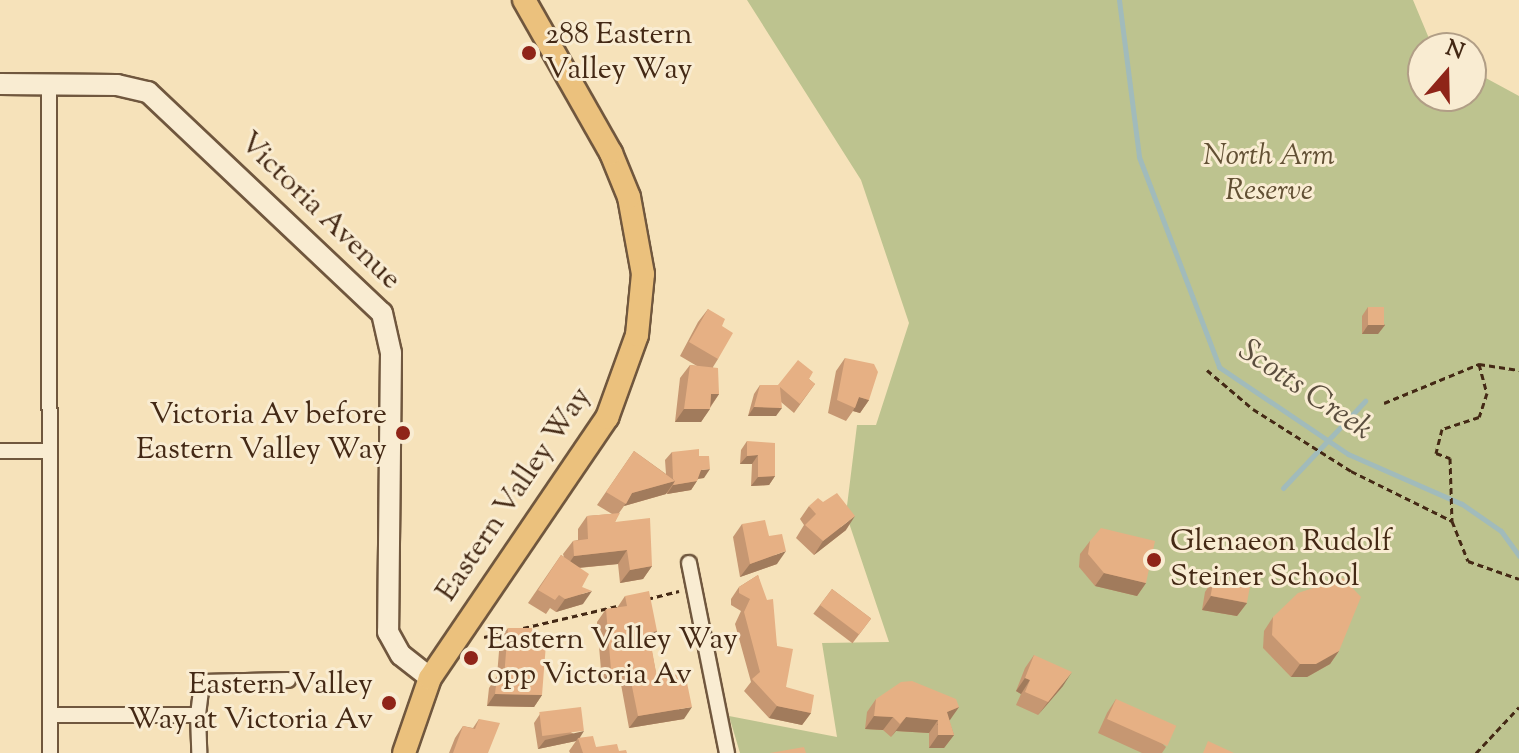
<!DOCTYPE html>
<html>
<head>
<meta charset="utf-8">
<style>
	body { margin:0 }
	#map { position:relative; width:1519px; height:753px; overflow:hidden; background:#f6e2ba; font-family:"Sorts Mill Goudy",serif }
	div>[style] { position:absolute }
	.green>* { inset:0; background:#bdc38f }
	.stream>* { height:5px; margin:-2.5px; padding:0 2.5px; transform-origin:2.5px; border-radius:2.5px; background:#a1bbbb }
	.path>* { height:3px; margin-top:-1.5px; transform-origin:0; background:repeating-linear-gradient(90deg,#442915 0 6px,transparent 0 10px) }
	.roads { filter:drop-shadow(2px 0 #70573e) drop-shadow(-2px 0 #70573e) drop-shadow(0 2px #70573e) drop-shadow(0 -2px #70573e) }
	.street>* { height:14px; margin:-7px; padding:0 7px; transform-origin:7px; border-radius:7px; background:#f9ecd2 }
	.secondary>* { height:20px; margin:-10px; padding:0 10px; transform-origin:10px; border-radius:10px; background:#f9ecd2 }
	.primary>* { height:22px; margin:-11px; padding:0 11px; transform-origin:11px; border-radius:11px; background:#ebc17d }
	.wall>* { inset:0; background:#c69772; transform-origin:0 0 }
	.shaded-wall>* { inset:0; background:#a17b5c }
	.building>* { inset:0; background:#e6b084; transform-origin:0 0 }
	.dots>* { width:22px; height:22px; translate:-50% -50%; box-sizing:border-box; border:4px solid #f9ecd2; border-radius:50% }
	span { translate:-50% -50%; white-space:nowrap; text-align:center; line-height:1.15; -webkit-text-stroke:6px #f9ecd2; paint-order:stroke }
	.poi-label { font-size:30px; color:#442915 }
	.left { translate:0 -50%; text-align:left }
	.right { translate:-100% -50%; text-align:right }
	.park-label { font-size:30px; color:#625034; font-style:italic }
	.street-label { font-size:30px; color:#442915 }
	.water-label { font-size:32px; color:#5b4e3e; font-style:italic }
	.north { position:absolute; left:1407px; top:32px; width:80px; height:80px; box-sizing:border-box; background:#f9ecd2; border:2px solid #b19e86; border-radius:50%; rotate:20deg; font-size:22px; font-weight:700; line-height:32px; text-align:center; color:#442915 }
	.north::after { content:''; display:block; margin:auto; width:28px; height:36px; background:#8f2418; clip-path:polygon(50% 0,100% 100%,50% 72%,0 100%) }
</style>
</head>
<body>
<div id="map">
	<div class="green">
		<div style="clip-path:polygon(747px 0,1413px 0,1433px 48px,1423px 48px,1423px 96px,1471px 96px,1471px 70px,1519px 96px,1519px 753px,740px 753px,729px 716px,837px 737px,822px 643px,889px 642px,846px 514px,857px 425px,876px 425px,909px 323px,861px 180px)"></div>
	</div>
	<div class="stream">
		<div style="left:1119px;top:0;width:158px;rotate:82.7deg"></div>
		<div style="left:1139px;top:157px;width:225px;rotate:69.1deg"></div>
		<div style="left:1219px;top:367px;width:156px;rotate:34deg"></div>
		<div style="left:1348px;top:454px;width:124px;rotate:23.7deg"></div>
		<div style="left:1462px;top:504px;width:47px;rotate:34.7deg"></div>
		<div style="left:1501px;top:531px;width:31px;rotate:54deg"></div>
		<div style="left:1283px;top:488px;width:120px;rotate:-46.7deg"></div>
	</div>
	<div class="path">
		<div style="left:1479px;top:364px;width:30px;rotate:75deg"></div>
		<div style="left:1487px;top:393px;width:25px;rotate:108deg"></div>
		<div style="left:1479px;top:417px;width:39px;rotate:162deg"></div>
		<div style="left:1442px;top:429px;width:25px;rotate:104deg"></div>
		<div style="left:1436px;top:453px;width:15px;rotate:20deg"></div>
		<div style="left:1450px;top:458px;width:63px;rotate:88.2deg"></div>
		<div style="left:1452px;top:521px;width:43px;rotate:68.2deg"></div>
		<div style="left:1468px;top:561px;width:54px;rotate:19.4deg"></div>
		<div style="left:1479px;top:364px;width:40px;rotate:8.5deg"></div>
		<div style="left:1207px;top:370px;width:60px;rotate:40.3deg"></div>
		<div style="left:1253px;top:409px;width:116px;rotate:32.3deg"></div>
		<div style="left:1351px;top:471px;width:113px;rotate:26.3deg"></div>
		<div style="left:1384px;top:403px;width:103px;rotate:-22.3deg"></div>
		<div style="left:647px;top:599px;width:33px;rotate:-14deg"></div>
		<div style="left:523px;top:628px;width:101px;rotate:-13.2deg"></div>
		<div style="left:484px;top:637px;width:25px;rotate:-12deg"></div>
		<div style="left:1476px;top:753px;width:63px;rotate:-46.9deg"></div>
	</div>
	<div class="roads">
		<div class="street">
			<div style="left:49px;top:84px;width:669px;rotate:89.91deg"></div>
			<div style="left:0;top:451px;width:49px"></div>
			<div style="left:689px;top:563px;width:194px;rotate:78.7deg"></div>
			<div style="left:50px;top:715px;width:148px"></div>
			<div style="left:198px;top:715px;width:38px;rotate:88deg"></div>
			<div style="left:198px;top:715px;width:33px;rotate:-83deg"></div>
			<div style="left:202px;top:682px;width:86px;rotate:-1.3deg"></div>
		</div>
		<div class="secondary">
			<div style="left:0;top:84px;width:117px;rotate:0.5deg"></div>
			<div style="left:117px;top:85px;width:32px;rotate:13deg"></div>
			<div style="left:148px;top:92px;width:322px;rotate:43.4deg"></div>
			<div style="left:382px;top:313px;width:41px;rotate:77.3deg"></div>
			<div style="left:391px;top:353px;width:279px;rotate:90.6deg"></div>
			<div style="left:388px;top:632px;width:26px;rotate:61deg"></div>
			<div style="left:401px;top:655px;width:37px;rotate:38deg"></div>
		</div>
		<div class="primary">
			<div style="left:404px;top:753px;width:79px;rotate:-70.9deg"></div>
			<div style="left:430px;top:678px;width:315px;rotate:-55.8deg"></div>
			<div style="left:607px;top:418px;width:88px;rotate:-70.1deg"></div>
			<div style="left:637px;top:335px;width:61px;rotate:-84.4deg"></div>
			<div style="left:643px;top:274px;width:78px;rotate:-100.3deg"></div>
			<div style="left:629px;top:197px;width:48px;rotate:-112.2deg"></div>
			<div style="left:611px;top:153px;width:176px;rotate:-119.6deg"></div>
		</div>
	</div>
	<div class="wall">
		<div style="clip-path:polygon(1368px 307px,1385px 325px,1378px 334px,1362px 334px,1362px 316px)"></div>
		<div style="clip-path:polygon(708px 309px,722px 326px,718px 359px,713px 367px,719px 394px,701px 422px,675px 422px,680px 378px,690px 365px,697px 366px,680px 356px,698px 322px)"></div>
		<div style="clip-path:polygon(845px 358px,869px 400px,860px 413px,853px 411px,846px 421px,828px 413px,836px 371px)"></div>
		<div style="clip-path:polygon(809px 379px,815px 384px,794px 413px,781px 402px,776px 416px,748px 416px,754px 394px,760px 385px,778px 385px)"></div>
		<div style="clip-path:polygon(747px 441px,775px 476px,769px 485px,751px 486px,752px 464px,740px 464px,741px 450px)"></div>
		<div style="clip-path:polygon(634px 451px,666px 474px,665px 460px,672px 452px,699px 456px,704px 478px,698px 479px,691px 490px,667px 494px,667px 492px,666px 494px,624px 506px,619px 513px,615px 522px,652px 566px,643px 579px,620px 583px,618px 564px,579px 568px,583px 604px,556px 612px,550px 608px,546px 614px,528px 603px,561px 555px,564px 557px,563px 554px,573px 541px,578px 540px,578px 529px,587px 516px,612px 514px,597px 505px)"></div>
		<div style="clip-path:polygon(809px 506px,846px 530px,814px 555px,796px 538px,804px 525px,800px 519px)"></div>
		<div style="clip-path:polygon(742px 524px,769px 536px,777px 564px,740px 577px,733px 537px)"></div>
		<div style="clip-path:polygon(1090px 541px,1146px 583px,1137px 596px,1095px 586px,1079px 567px,1080px 554px)"></div>
		<div style="clip-path:polygon(758px 575px,777px 646px,786px 687px,811px 713px,802px 725px,769px 718px,744px 691px,751px 682px,735px 624px,741px 611px,731px 605px,731px 599px,739px 587px)"></div>
		<div style="clip-path:polygon(1214px 578px,1247px 603px,1237px 616px,1202px 610px,1205px 592px)"></div>
		<div style="left:832px;top:589px;width:49px;height:31px;rotate:37deg"></div>
		<div style="clip-path:polygon(625px 596px,657px 631px,650px 642px,657px 678px,684px 719px,629px 728px,620px 679px,602px 682px,597px 622px,606px 609px,617px 608px)"></div>
		<div style="clip-path:polygon(1273px 617px,1339px 651px,1330px 664px,1307px 677px,1291px 677px,1263px 648px,1264px 631px)"></div>
		<div style="clip-path:polygon(508px 628px,542px 695px,534px 707px,487px 706px,489px 688px,497px 676px,500px 639px)"></div>
		<div style="clip-path:polygon(1034px 655px,1063px 686px,1038px 715px,1016px 705px,1021px 694px,1016px 691px,1025px 668px)"></div>
		<div style="clip-path:polygon(876px 699px,959px 707px,949px 720px,954px 735px,944px 748px,929px 748px,929px 733px,896px 731px,891px 737px,883px 730px,865px 729px,867px 712px)"></div>
		<div style="clip-path:polygon(1116px 699px,1166px 747px,1162px 753px,1142px 753px,1098px 733px,1107px 713px)"></div>
		<div style="clip-path:polygon(540px 714px,596px 747px,627px 753px,570px 753px,569px 751px,576px 741px,538px 749px,534px 723px)"></div>
		<div style="clip-path:polygon(479px 719px,488px 753px,449px 753px,455px 738px,463px 726px,473px 728px)"></div>
	</div>
	<div class="shaded-wall">
		<div style="clip-path:polygon(1368px 325px,1385px 325px,1378px 334px,1362px 334px)"></div>
		<div style="clip-path:polygon(711px 394px,719px 394px,710px 407px)"></div>
		<div style="clip-path:polygon(859px 397px,869px 400px,860px 413px,853px 411px)"></div>
		<div style="clip-path:polygon(754px 407px,782px 408px,776px 416px,748px 416px)"></div>
		<div style="clip-path:polygon(684px 409px,710px 409px,701px 422px,675px 422px)"></div>
		<div style="clip-path:polygon(758px 455px,752px 464px,740px 464px,747px 456px)"></div>
		<div style="clip-path:polygon(710px 469px,704px 478px,695px 479px,701px 470px)"></div>
		<div style="clip-path:polygon(775px 476px,769px 485px,751px 486px,758px 477px)"></div>
		<div style="clip-path:polygon(675px 481px,666px 494px,624px 506px,632px 493px)"></div>
		<div style="clip-path:polygon(697px 481px,691px 490px,667px 494px,673px 485px)"></div>
		<div style="clip-path:polygon(855px 516px,846px 530px,814px 555px,823px 541px)"></div>
		<div style="clip-path:polygon(627px 550px,618px 564px,565px 569px,574px 556px)"></div>
		<div style="clip-path:polygon(786px 551px,777px 564px,740px 577px,750px 564px)"></div>
		<div style="clip-path:polygon(652px 566px,643px 579px,620px 583px,630px 570px)"></div>
		<div style="clip-path:polygon(1104px 573px,1146px 583px,1137px 596px,1095px 586px)"></div>
		<div style="clip-path:polygon(592px 591px,583px 604px,556px 612px,565px 599px)"></div>
		<div style="clip-path:polygon(1211px 596px,1247px 603px,1237px 616px,1202px 610px)"></div>
		<div style="clip-path:polygon(657px 631px,649px 644px,649px 633px)"></div>
		<div style="clip-path:polygon(1339px 651px,1330px 664px,1307px 677px,1291px 677px,1300px 664px)"></div>
		<div style="clip-path:polygon(628px 667px,620px 679px,602px 682px,611px 670px)"></div>
		<div style="clip-path:polygon(1072px 672px,1063px 686px,1038px 715px,1048px 702px)"></div>
		<div style="clip-path:polygon(1025px 678px,1030px 680px,1021px 694px,1016px 691px)"></div>
		<div style="clip-path:polygon(495px 694px,542px 695px,534px 707px,487px 706px)"></div>
		<div style="clip-path:polygon(777px 706px,811px 713px,802px 725px,769px 718px)"></div>
		<div style="clip-path:polygon(692px 707px,684px 719px,629px 728px,638px 716px)"></div>
		<div style="clip-path:polygon(959px 707px,950px 720px,937px 725px,947px 712px)"></div>
		<div style="clip-path:polygon(874px 716px,893px 717px,883px 730px,865px 729px)"></div>
		<div style="clip-path:polygon(906px 717px,938px 720px,929px 733px,896px 731px,891px 737px)"></div>
		<div style="clip-path:polygon(584px 731px,579px 739px,578px 738px,576px 741px,538px 749px,545px 740px)"></div>
		<div style="clip-path:polygon(938px 735px,954px 735px,944px 748px,929px 748px)"></div>
	</div>
	<div class="building">
		<div style="left:1368px;top:307px;width:16px;height:18px"></div>
		<div style="clip-path:polygon(708px 309px,725px 319px,722px 326px,733px 333px,718px 359px,689px 342px)"></div>
		<div style="clip-path:polygon(845px 358px,874px 364px,878px 372px,869px 400px,859px 397px,855px 408px,837px 400px)"></div>
		<div style="clip-path:polygon(798px 360px,813px 372px,809px 379px,815px 384px,800px 404px,780px 387px,782px 408px,754px 407px,760px 385px,778px 385px)"></div>
		<div style="clip-path:polygon(690px 365px,718px 368px,719px 394px,711px 394px,710px 409px,684px 409px)"></div>
		<div style="clip-path:polygon(747px 441px,775px 443px,775px 476px,758px 477px,758px 455px,747px 456px)"></div>
		<div style="clip-path:polygon(699px 449px,699px 456px,709px 456px,710px 469px,701px 470px,697px 481px,673px 485px,675px 481px,673px 479px,672px 452px)"></div>
		<div style="clip-path:polygon(634px 451px,675px 481px,632px 493px,626px 504px,606px 492px)"></div>
		<div style="clip-path:polygon(837px 493px,855px 516px,823px 541px,805px 525px,816px 514px,809px 506px,818px 498px,823px 502px)"></div>
		<div style="clip-path:polygon(620px 513px,615px 522px,650px 518px,652px 566px,630px 570px,627px 550px,574px 556px,573px 541px,588px 539px,587px 516px)"></div>
		<div style="clip-path:polygon(765px 520px,769px 536px,782px 534px,786px 551px,750px 564px,742px 524px)"></div>
		<div style="clip-path:polygon(1101px 528px,1155px 541px,1146px 583px,1104px 573px,1088px 554px,1090px 541px)"></div>
		<div style="clip-path:polygon(561px 555px,589px 574px,582px 587px,592px 591px,565px 599px,559px 595px,555px 600px,538px 590px)"></div>
		<div style="clip-path:polygon(758px 575px,767px 600px,773px 599px,777px 646px,793px 649px,786px 687px,814px 695px,811px 713px,777px 706px,752px 679px,760px 672px,744px 612px,750px 599px,739px 593px,739px 587px)"></div>
		<div style="left:1214px;top:578px;width:37px;height:18px;rotate:11deg"></div>
		<div style="clip-path:polygon(1343px 578px,1361px 597px,1339px 651px,1316px 664px,1300px 664px,1272px 635px,1273px 617px,1298px 593px)"></div>
		<div style="left:832px;top:589px;width:49px;height:20px;rotate:37deg"></div>
		<div style="clip-path:polygon(649px 591px,657px 631px,649px 633px,657px 678px,685px 673px,692px 707px,638px 716px,628px 667px,611px 670px,606px 609px,627px 606px,625px 596px)"></div>
		<div style="clip-path:polygon(508px 628px,532px 628px,534px 647px,546px 644px,542px 695px,495px 694px,497px 676px,504px 677px)"></div>
		<div style="clip-path:polygon(1034px 655px,1072px 672px,1048px 702px,1025px 692px,1030px 680px,1025px 678px)"></div>
		<div style="clip-path:polygon(912px 681px,956px 699px,959px 707px,947px 712px,954px 735px,938px 735px,938px 720px,906px 717px,900px 724px,893px 717px,874px 716px,876px 699px,901px 682px)"></div>
		<div style="left:1116px;top:699px;width:66px;height:22px;rotate:24deg"></div>
		<div style="left:581px;top:707px;width:24px;height:42px;rotate:83deg"></div>
		<div style="clip-path:polygon(479px 719px,500px 723px,488px 753px,453px 753px,463px 726px,475px 729px)"></div>
		<div style="clip-path:polygon(593px 736px,596px 747px,617px 744px,619px 751px,626px 750px,627px 753px,583px 753px,578px 738px)"></div>
		<div style="clip-path:polygon(1208px 741px,1234px 753px,1203px 753px)"></div>
		<div style="clip-path:polygon(804px 747px,806px 753px,770px 753px)"></div>
	</div>
	<div class="dots">
		<div style="left:529px;top:53px;background:#8f2418"></div>
		<div style="left:403px;top:433px;background:#8f2418"></div>
		<div style="left:1154px;top:560px;background:#8f2418"></div>
		<div style="left:471px;top:658px;background:#8f2418"></div>
		<div style="left:389px;top:703px;background:#8f2418"></div>
	</div>
	<div class="poi-label">
		<span class="left" style="left:545px;top:53px">288 Eastern<br>Valley Way</span>
		<span class="right" style="left:387px;top:433px">Victoria Av before<br>Eastern Valley Way</span>
		<span class="left" style="left:1170px;top:560px">Glenaeon Rudolf<br>Steiner School</span>
		<span class="left" style="left:487px;top:658px">Eastern Valley Way<br>opp Victoria Av</span>
		<span class="right" style="left:373px;top:703px">Eastern Valley<br>Way at Victoria Av</span>
	</div>
	<div class="park-label">
		<span style="left:1269px;top:174px">North Arm<br>Reserve</span>
	</div>
	<div class="street-label">
		<span style="left:319px;top:212px;rotate:44deg">Victoria Avenue</span>
		<span style="left:515px;top:495px;rotate:-56deg">Eastern Valley Way</span>
	</div>
	<div class="water-label">
		<span style="left:1305px;top:391px;rotate:34deg">Scotts Creek</span>
	</div>
	<div class="north">N</div>
</div>
</body>
</html>
